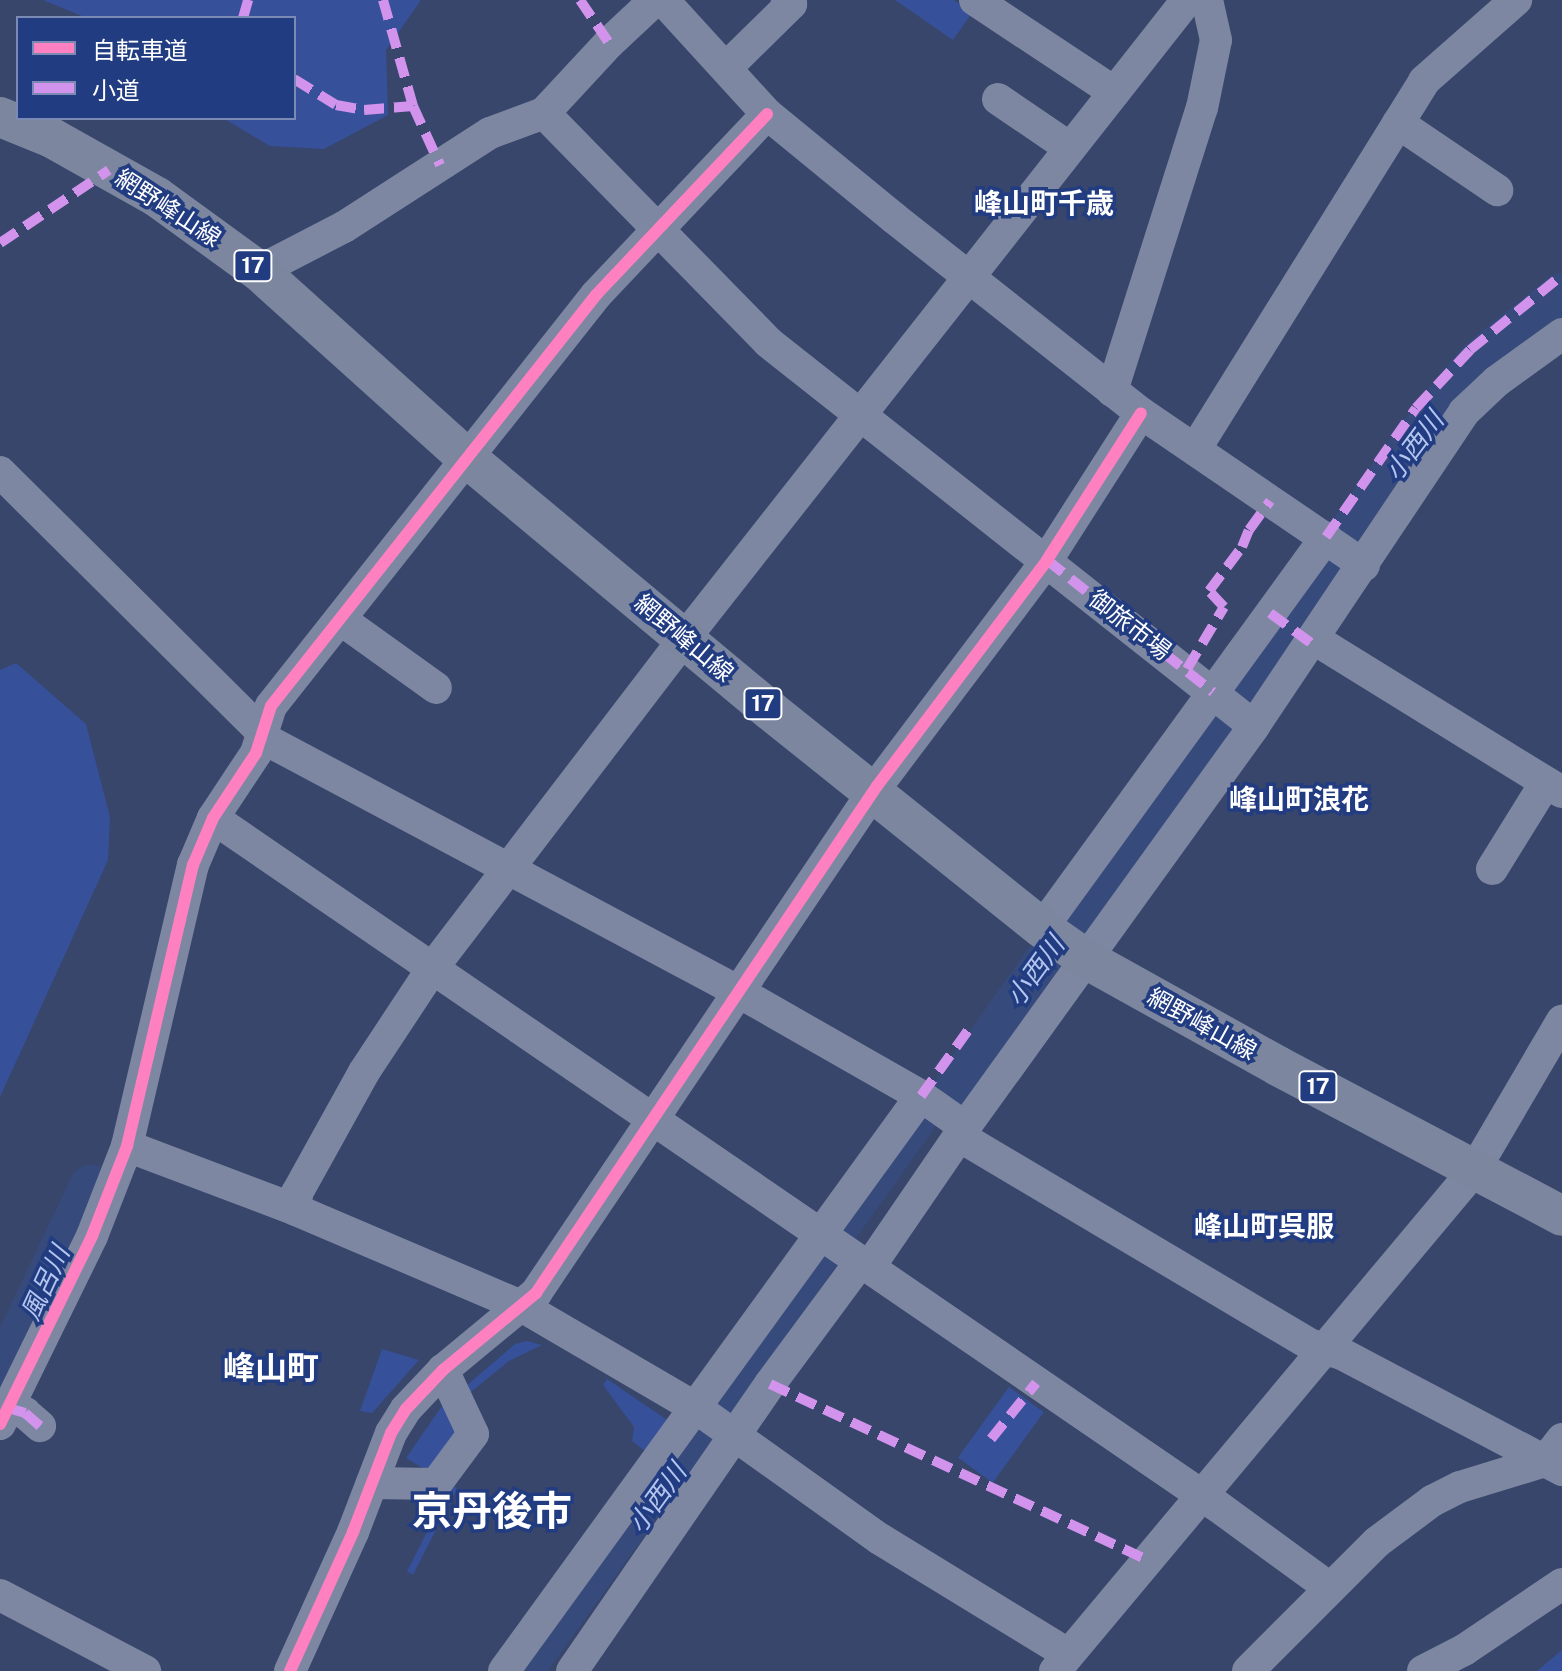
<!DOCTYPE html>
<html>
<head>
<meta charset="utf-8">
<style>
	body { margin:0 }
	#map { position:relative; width:1562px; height:1671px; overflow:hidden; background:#38466c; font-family:"Public Sans","Noto Sans JP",sans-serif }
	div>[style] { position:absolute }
	.green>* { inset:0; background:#365199; transform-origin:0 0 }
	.water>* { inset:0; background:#364a7b }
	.river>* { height:44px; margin:-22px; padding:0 22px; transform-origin:22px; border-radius:22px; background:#364a7b }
	.minor>* { height:32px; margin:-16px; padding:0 16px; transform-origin:16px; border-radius:16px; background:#7e87a2 }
	.major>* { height:40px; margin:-20px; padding:0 20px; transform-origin:20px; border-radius:20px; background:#7c869f }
	.quiet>* { height:10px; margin-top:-5px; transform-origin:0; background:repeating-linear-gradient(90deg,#d193ec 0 20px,transparent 0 30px) }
	.cycleway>* { height:12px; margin:-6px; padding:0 6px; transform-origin:6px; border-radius:6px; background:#ff80c0 }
	span { translate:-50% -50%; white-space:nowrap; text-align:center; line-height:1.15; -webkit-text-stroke:7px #223c82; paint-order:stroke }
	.shield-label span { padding:2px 6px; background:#223c82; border:2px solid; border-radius:6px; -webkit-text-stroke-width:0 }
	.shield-label { font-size:22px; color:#fff; font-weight:700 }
	.street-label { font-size:24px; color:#fff }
	.water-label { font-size:26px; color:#b4c5ef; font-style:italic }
	.quarter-label { font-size:28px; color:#fff; font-weight:700 }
	.district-label { font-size:32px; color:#fff; font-weight:700 }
	.town-label { font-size:40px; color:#fff; font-weight:700 }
	.legend { position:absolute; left:16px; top:16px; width:280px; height:104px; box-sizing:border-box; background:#223c82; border:2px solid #7a8ab4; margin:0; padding:10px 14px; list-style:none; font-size:24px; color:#fff }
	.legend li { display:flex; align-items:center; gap:16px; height:40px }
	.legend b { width:40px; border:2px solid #7a8ab4 }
</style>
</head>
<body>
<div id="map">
	<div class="green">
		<div style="clip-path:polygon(43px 0,421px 0,386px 50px,388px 115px,324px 149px,270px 146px,223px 118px,294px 118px,294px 18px,87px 18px)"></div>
		<div style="clip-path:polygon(895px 0,954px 0,972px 13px,953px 40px)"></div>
		<div style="clip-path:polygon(1562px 284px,1562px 288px,1476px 357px,1425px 412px,1339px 531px,1336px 529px,1423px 410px,1474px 354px)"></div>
		<div style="clip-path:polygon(16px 663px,86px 724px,110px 817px,108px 860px,0 1097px,0 670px)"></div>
		<div style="clip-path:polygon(527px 1341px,542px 1345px,509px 1361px,461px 1400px,457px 1394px,515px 1344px)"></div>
		<div style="clip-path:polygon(382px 1349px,419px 1360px,372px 1413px,360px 1411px)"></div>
		<div style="clip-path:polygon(607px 1379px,667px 1420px,645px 1451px,632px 1441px,634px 1427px,603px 1385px)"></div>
		<div style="left:1009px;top:1387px;width:43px;height:87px;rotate:36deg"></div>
		<div style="clip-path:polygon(444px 1403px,463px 1430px,431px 1473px,406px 1458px)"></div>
		<div style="left:451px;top:1485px;width:7px;height:97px;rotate:27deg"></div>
		<div style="clip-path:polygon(1562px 1650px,1562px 1671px,1537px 1671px)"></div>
	</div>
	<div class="water">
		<div style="clip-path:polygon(983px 1035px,996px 1042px,548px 1671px,519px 1671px)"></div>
	</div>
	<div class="river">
		<div style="left:956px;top:1088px;width:817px;rotate:-54.62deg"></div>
		<div style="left:1429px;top:422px;width:80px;rotate:-50.1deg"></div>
		<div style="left:1480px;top:361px;width:105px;rotate:-38.8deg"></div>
		<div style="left:0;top:1378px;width:212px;rotate:-64.5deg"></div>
	</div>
	<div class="minor">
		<div style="left:663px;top:0;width:154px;rotate:47.6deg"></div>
		<div style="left:767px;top:114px;width:164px;rotate:39.3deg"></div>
		<div style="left:894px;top:218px;width:315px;rotate:38.3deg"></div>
		<div style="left:1141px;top:413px;width:270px;rotate:34.3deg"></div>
		<div style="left:975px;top:0;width:167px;rotate:33.5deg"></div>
		<div style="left:727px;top:67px;width:90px;rotate:-44.5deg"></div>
		<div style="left:791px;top:4px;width:6px;rotate:-135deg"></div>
		<div style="left:998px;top:99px;width:87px;rotate:34.2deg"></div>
		<div style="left:544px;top:113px;width:320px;rotate:45.6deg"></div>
		<div style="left:768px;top:342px;width:619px;rotate:38.31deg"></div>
		<div style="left:1398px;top:123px;width:120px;rotate:34.1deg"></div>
		<div style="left:259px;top:271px;width:96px;rotate:-27.4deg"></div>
		<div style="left:344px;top:227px;width:174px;rotate:-32.8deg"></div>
		<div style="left:490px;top:133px;width:58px;rotate:-20.3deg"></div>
		<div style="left:544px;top:113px;width:96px;rotate:-47.1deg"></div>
		<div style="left:609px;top:43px;width:63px;rotate:-43.1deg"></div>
		<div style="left:1112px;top:391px;width:297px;rotate:-72.4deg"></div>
		<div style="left:1202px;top:108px;width:69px;rotate:-78.4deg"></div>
		<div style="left:1216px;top:40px;width:41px;rotate:-102.7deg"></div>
		<div style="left:1196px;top:448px;width:432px;rotate:-58.1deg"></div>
		<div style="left:1424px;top:81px;width:123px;rotate:-41.4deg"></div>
		<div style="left:0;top:472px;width:369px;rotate:44.8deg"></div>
		<div style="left:340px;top:619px;width:118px;rotate:35.7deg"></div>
		<div style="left:1314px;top:639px;width:291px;rotate:31.7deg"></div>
		<div style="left:261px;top:737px;width:531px;rotate:28.06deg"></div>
		<div style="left:730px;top:987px;width:220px;rotate:29.7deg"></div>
		<div style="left:921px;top:1096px;width:54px;rotate:35.2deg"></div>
		<div style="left:213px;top:818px;width:1216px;rotate:34.41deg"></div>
		<div style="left:1216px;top:1505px;width:141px;rotate:36.1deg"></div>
		<div style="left:1492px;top:869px;width:102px;rotate:-58.2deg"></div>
		<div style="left:1042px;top:928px;width:483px;rotate:-54deg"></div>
		<div style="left:959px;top:1136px;width:409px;rotate:30.7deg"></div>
		<div style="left:1311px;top:1345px;width:32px;rotate:16deg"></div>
		<div style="left:1342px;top:1354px;width:249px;rotate:27.8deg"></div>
		<div style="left:127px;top:1146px;width:181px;rotate:20.7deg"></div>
		<div style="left:296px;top:1210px;width:247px;rotate:23.1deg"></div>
		<div style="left:523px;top:1307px;width:204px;rotate:30.3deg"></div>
		<div style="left:699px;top:1410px;width:222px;rotate:35.5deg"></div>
		<div style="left:880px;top:1539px;width:220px;rotate:31.5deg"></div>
		<div style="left:296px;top:1210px;width:17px;rotate:-87deg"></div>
		<div style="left:297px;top:1193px;width:138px;rotate:-61deg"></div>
		<div style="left:364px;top:1072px;width:127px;rotate:-56.6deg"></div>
		<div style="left:434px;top:966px;width:412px;rotate:-52.6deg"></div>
		<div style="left:684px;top:639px;width:813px;rotate:-51.79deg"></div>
		<div style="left:870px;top:1266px;width:168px;rotate:-55.6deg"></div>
		<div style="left:965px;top:1127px;width:494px;rotate:-54.2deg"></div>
		<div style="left:1254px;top:726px;width:378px;rotate:-56.2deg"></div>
		<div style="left:1464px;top:412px;width:45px;rotate:-43.2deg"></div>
		<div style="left:1497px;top:381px;width:80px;rotate:-35.9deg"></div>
		<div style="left:8px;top:1408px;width:18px;rotate:16deg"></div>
		<div style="left:25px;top:1413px;width:20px;rotate:41deg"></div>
		<div style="left:0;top:1424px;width:209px;rotate:-63.9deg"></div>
		<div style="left:92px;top:1236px;width:97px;rotate:-68.7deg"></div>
		<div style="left:127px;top:1146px;width:289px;rotate:-76.8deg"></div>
		<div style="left:193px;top:865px;width:51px;rotate:-66.9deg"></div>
		<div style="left:213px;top:818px;width:78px;rotate:-56.5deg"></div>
		<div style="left:256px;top:753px;width:49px;rotate:-72.3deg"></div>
		<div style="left:271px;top:706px;width:524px;rotate:-51.66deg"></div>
		<div style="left:596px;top:295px;width:249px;rotate:-46.6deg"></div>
		<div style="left:372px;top:1483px;width:64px;rotate:0.9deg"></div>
		<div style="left:436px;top:1484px;width:62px;rotate:-53.5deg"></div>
		<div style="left:473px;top:1434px;width:71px;rotate:-115.1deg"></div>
		<div style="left:0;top:1595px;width:164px;rotate:27.7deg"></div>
		<div style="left:290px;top:1671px;width:153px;rotate:-65.6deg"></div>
		<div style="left:353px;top:1532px;width:106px;rotate:-69deg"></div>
		<div style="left:391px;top:1433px;width:28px;rotate:-58deg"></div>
		<div style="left:406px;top:1409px;width:54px;rotate:-46.5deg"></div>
		<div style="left:443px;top:1370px;width:121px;rotate:-39.6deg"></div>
		<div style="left:536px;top:1293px;width:611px;rotate:-56.08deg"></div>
		<div style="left:877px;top:786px;width:283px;rotate:-53deg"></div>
		<div style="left:1047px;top:560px;width:174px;rotate:-57.4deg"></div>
		<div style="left:504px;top:1671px;width:710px;rotate:-54.05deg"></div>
		<div style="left:572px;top:1671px;width:349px;rotate:-55.4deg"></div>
		<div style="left:770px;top:1384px;width:153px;rotate:-53.5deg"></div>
		<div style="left:1055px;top:1671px;width:655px;rotate:-50.08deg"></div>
		<div style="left:1475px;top:1169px;width:172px;rotate:-59.6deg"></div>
		<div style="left:1248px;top:1671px;width:182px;rotate:-45deg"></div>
		<div style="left:1377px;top:1542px;width:69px;rotate:-36.7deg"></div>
		<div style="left:1432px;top:1501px;width:31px;rotate:-27deg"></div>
		<div style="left:1460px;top:1487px;width:89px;rotate:-17deg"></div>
		<div style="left:1545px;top:1461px;width:28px;rotate:-52deg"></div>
		<div style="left:1423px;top:1671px;width:46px;rotate:-27.1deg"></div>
		<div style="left:1464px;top:1650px;width:118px;rotate:-34deg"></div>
	</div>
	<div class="major">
		<div style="left:0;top:117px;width:56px;rotate:22deg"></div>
		<div style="left:52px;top:138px;width:120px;rotate:29.3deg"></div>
		<div style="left:157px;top:197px;width:126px;rotate:36deg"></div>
		<div style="left:259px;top:271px;width:280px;rotate:42deg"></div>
		<div style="left:467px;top:458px;width:396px;rotate:39.8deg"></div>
		<div style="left:771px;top:711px;width:347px;rotate:38.7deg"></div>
		<div style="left:1042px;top:928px;width:54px;rotate:35.2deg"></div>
		<div style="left:1086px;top:959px;width:220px;rotate:29.1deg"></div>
		<div style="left:1278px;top:1066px;width:321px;rotate:27.8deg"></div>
	</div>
	<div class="quiet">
		<div style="left:383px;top:0;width:110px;rotate:74.2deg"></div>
		<div style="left:413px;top:106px;width:65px;rotate:65.4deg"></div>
		<div style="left:580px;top:0;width:52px;rotate:56deg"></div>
		<div style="left:243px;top:18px;width:19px;rotate:-74deg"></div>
		<div style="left:294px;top:79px;width:49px;rotate:31.8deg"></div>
		<div style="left:336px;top:105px;width:28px;rotate:10deg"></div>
		<div style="left:364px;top:110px;width:49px;rotate:-4.7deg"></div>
		<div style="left:0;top:243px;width:131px;rotate:-33.8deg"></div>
		<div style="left:1326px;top:537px;width:157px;rotate:-55.1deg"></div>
		<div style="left:1416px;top:408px;width:79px;rotate:-47deg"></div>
		<div style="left:1470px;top:350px;width:119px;rotate:-39.2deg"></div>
		<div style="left:1047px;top:560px;width:212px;rotate:38.5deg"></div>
		<div style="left:1270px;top:613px;width:51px;rotate:36.2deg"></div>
		<div style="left:1187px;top:669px;width:72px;rotate:-59.2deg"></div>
		<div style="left:1224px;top:607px;width:22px;rotate:-133deg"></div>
		<div style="left:1209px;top:591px;width:55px;rotate:-53.1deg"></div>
		<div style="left:1242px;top:547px;width:18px;rotate:-68deg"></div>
		<div style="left:1249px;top:530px;width:36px;rotate:-54deg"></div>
		<div style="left:921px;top:1096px;width:82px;rotate:-54.4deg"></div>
		<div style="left:770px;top:1384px;width:417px;rotate:25deg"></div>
		<div style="left:8px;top:1408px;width:18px;rotate:16deg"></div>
		<div style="left:25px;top:1413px;width:20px;rotate:41deg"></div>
		<div style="left:991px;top:1439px;width:72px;rotate:-51.2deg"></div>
	</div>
	<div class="cycleway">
		<div style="left:0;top:1424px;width:209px;rotate:-63.9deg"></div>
		<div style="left:92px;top:1236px;width:97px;rotate:-68.7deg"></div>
		<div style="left:127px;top:1146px;width:289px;rotate:-76.8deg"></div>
		<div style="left:193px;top:865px;width:51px;rotate:-66.9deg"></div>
		<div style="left:213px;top:818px;width:78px;rotate:-56.5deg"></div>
		<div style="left:256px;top:753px;width:49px;rotate:-72.3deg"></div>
		<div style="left:271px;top:706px;width:524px;rotate:-51.66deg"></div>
		<div style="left:596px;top:295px;width:249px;rotate:-46.6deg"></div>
		<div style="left:290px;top:1671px;width:153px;rotate:-65.6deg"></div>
		<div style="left:353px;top:1532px;width:106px;rotate:-69deg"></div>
		<div style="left:391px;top:1433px;width:28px;rotate:-58deg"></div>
		<div style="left:406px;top:1409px;width:54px;rotate:-46.5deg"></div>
		<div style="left:443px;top:1370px;width:121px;rotate:-39.6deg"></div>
		<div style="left:536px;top:1293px;width:611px;rotate:-56.08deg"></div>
		<div style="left:877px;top:786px;width:283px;rotate:-53deg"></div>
		<div style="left:1047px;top:560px;width:174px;rotate:-57.4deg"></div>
	</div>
	<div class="shield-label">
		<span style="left:253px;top:266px">17</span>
		<span style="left:763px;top:704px">17</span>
		<span style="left:1318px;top:1087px">17</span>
	</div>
	<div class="street-label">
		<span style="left:168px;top:208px;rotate:33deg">網野峰山線</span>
		<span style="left:1130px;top:625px;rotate:38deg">御旅市場</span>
		<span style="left:684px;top:638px;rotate:40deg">網野峰山線</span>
		<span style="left:1202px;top:1024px;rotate:29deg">網野峰山線</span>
	</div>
	<div class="water-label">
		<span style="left:1414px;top:446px;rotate:-53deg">小西川</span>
		<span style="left:1035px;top:971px;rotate:-54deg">小西川</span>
		<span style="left:45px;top:1283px;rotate:-65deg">風呂川</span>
		<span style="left:657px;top:1498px;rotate:-54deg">小西川</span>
	</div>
	<div class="quarter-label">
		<span style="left:1044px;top:203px">峰山町千歳</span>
		<span style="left:1299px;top:799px">峰山町浪花</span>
		<span style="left:1264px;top:1226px">峰山町呉服</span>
	</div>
	<div class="district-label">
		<span style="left:271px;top:1368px">峰山町</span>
	</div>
	<div class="town-label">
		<span style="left:492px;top:1511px">京丹後市</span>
	</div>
	<ul class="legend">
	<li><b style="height:10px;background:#ff80c0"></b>自転車道</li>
	<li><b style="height:10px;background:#d193ec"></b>小道</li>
	</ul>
</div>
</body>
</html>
